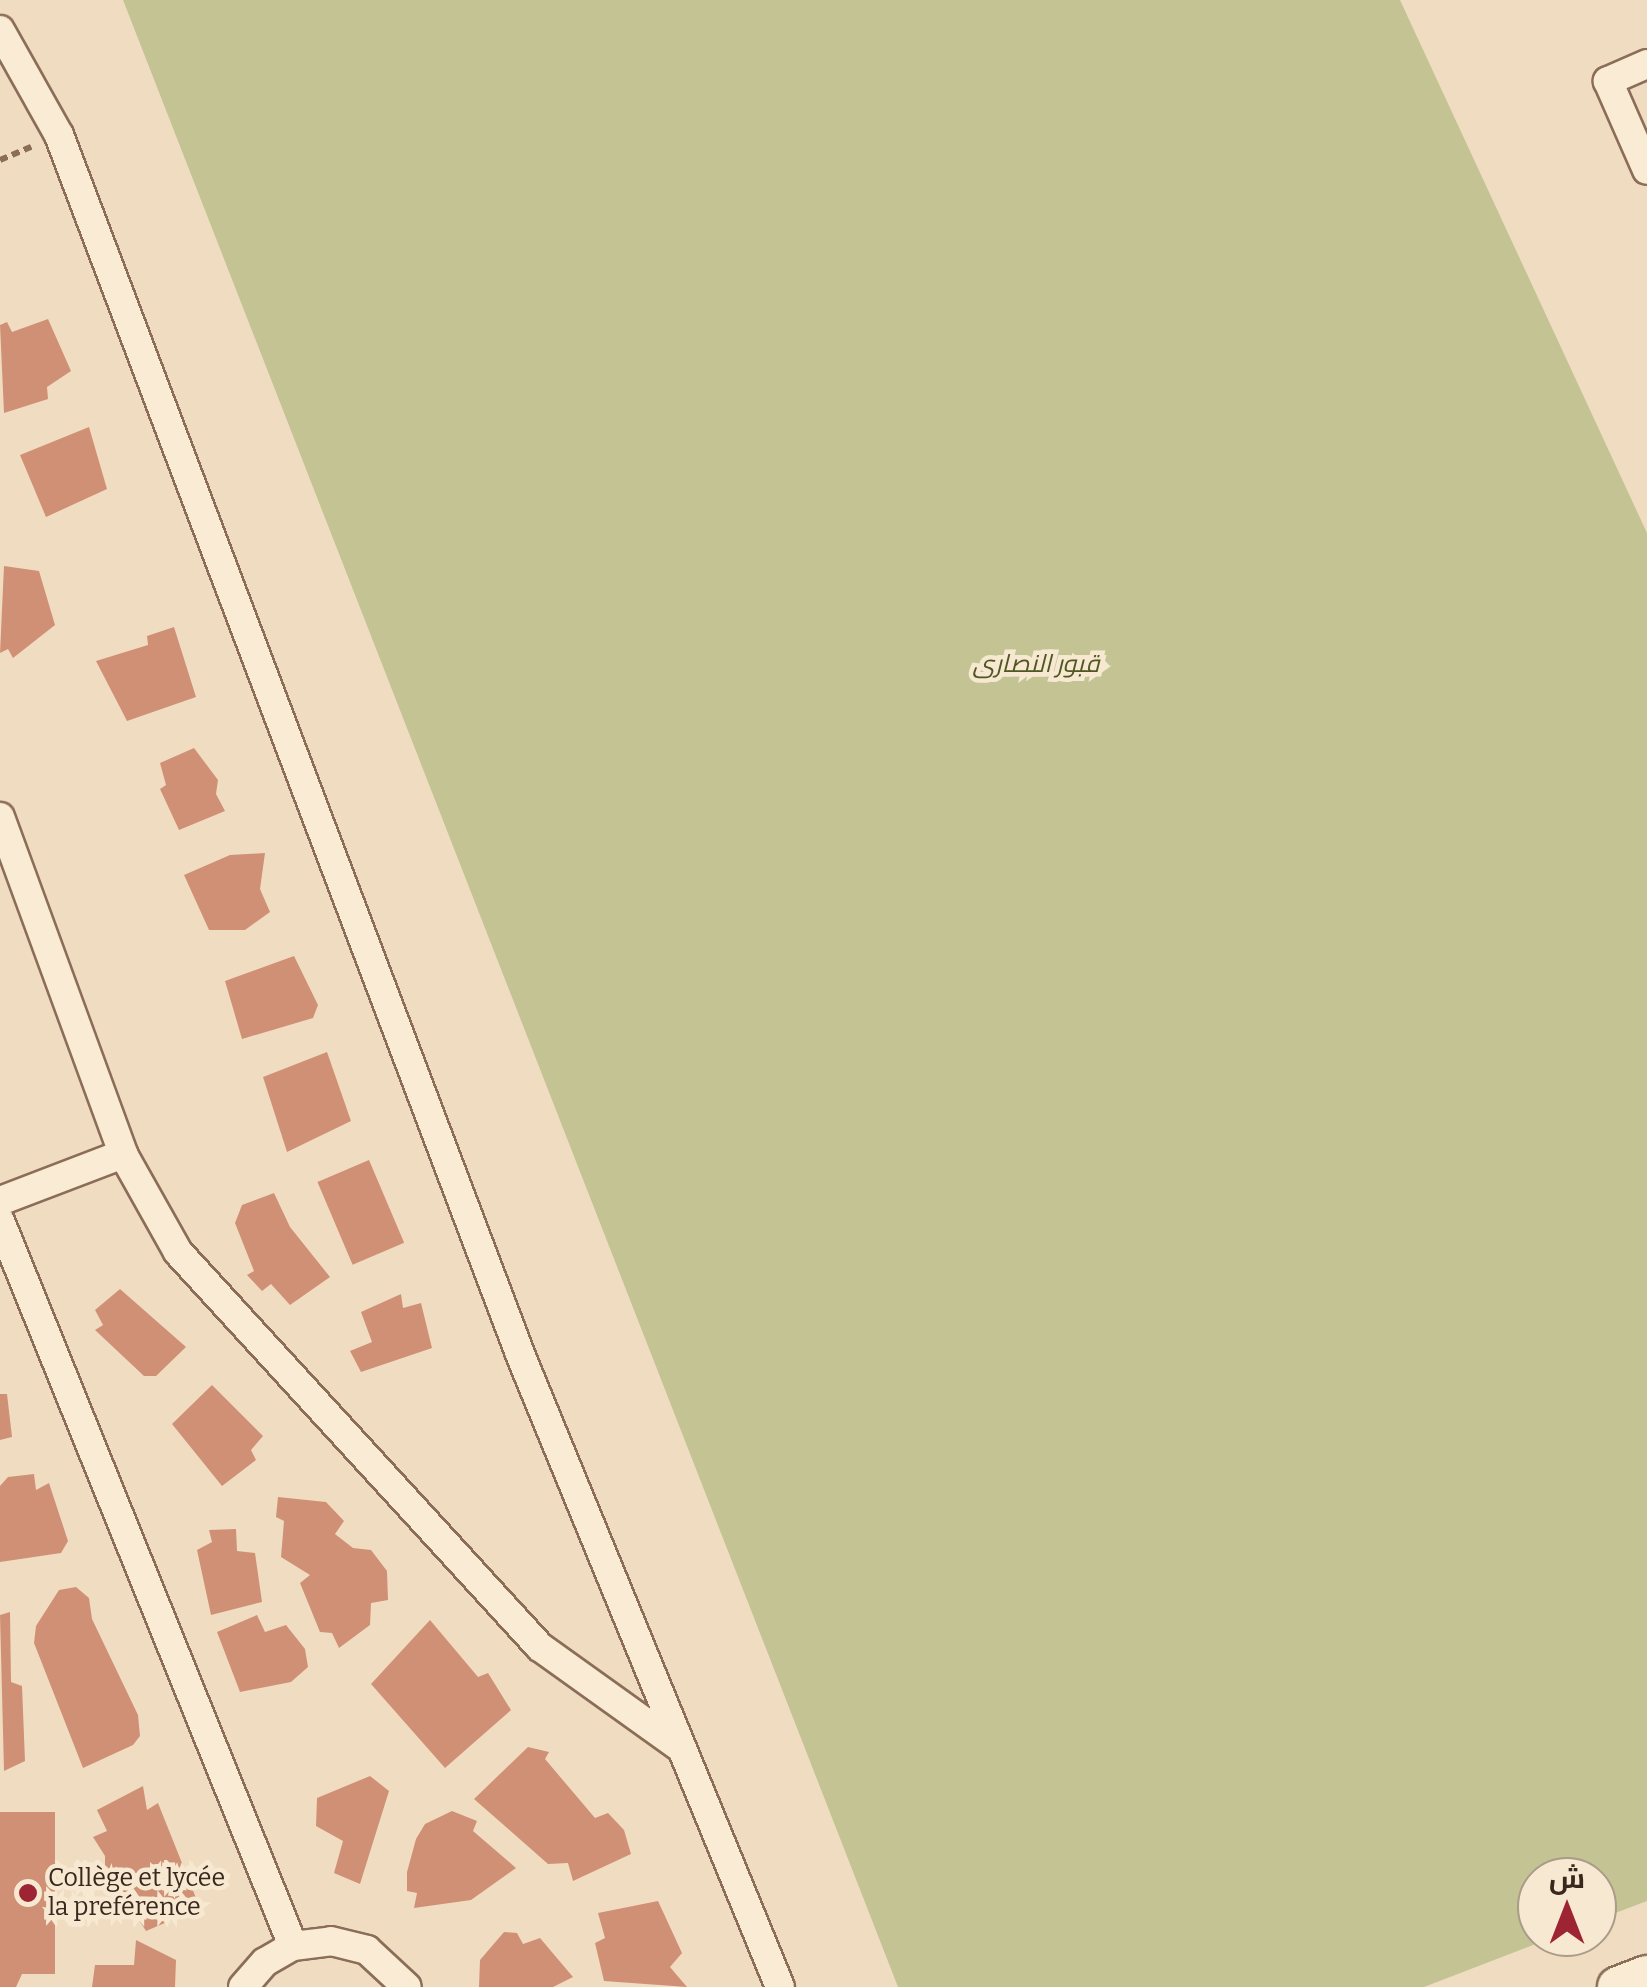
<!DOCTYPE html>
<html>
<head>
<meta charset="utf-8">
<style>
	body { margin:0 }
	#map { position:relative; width:1647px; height:1987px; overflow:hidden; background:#f0ddc1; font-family:Bitter,Cairo,serif }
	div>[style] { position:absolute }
	.cemetery>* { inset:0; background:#c3c394 }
	.building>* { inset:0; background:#d09075; transform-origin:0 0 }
	.path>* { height:6px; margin-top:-3px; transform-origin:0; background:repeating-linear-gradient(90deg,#8b6d58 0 8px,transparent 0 13px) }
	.roads { filter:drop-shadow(2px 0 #8b6d58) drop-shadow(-2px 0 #8b6d58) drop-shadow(0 2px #8b6d58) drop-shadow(0 -2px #8b6d58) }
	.minor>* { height:28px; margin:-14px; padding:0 14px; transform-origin:14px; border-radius:14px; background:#faebd5 }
	.secondary>* { height:40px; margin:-20px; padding:0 20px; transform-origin:20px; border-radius:20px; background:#faebd5 }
	.dots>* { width:28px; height:28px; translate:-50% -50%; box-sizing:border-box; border:5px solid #f7e8d1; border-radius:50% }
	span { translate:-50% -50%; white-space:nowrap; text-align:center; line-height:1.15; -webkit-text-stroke:9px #f7e8d1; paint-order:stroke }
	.park-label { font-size:25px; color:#505722; font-style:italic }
	.poi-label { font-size:25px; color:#3a271d }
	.left { translate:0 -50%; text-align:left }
	.north { position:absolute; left:1517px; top:1857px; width:100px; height:100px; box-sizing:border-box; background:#f7e8d1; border:2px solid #ab9b89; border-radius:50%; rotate:0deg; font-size:28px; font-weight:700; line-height:40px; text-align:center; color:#3a271d }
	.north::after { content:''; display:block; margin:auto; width:35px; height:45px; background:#9d2433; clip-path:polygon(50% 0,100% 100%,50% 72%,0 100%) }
</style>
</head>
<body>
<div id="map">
	<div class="cemetery">
		<div style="clip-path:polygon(123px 0,1400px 0,1647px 533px,1647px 1901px,1597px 1920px,1597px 1877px,1537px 1877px,1537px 1937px,1554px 1937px,1424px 1987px,898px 1987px)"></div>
	</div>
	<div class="building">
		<div style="clip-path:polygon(48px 319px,71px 371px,47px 387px,48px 399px,4px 413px,0 325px,7px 322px,12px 332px)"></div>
		<div style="clip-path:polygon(89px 427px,107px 489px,46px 517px,20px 455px)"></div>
		<div style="clip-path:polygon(4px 566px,39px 571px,55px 625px,13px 658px,8px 649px,0 653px)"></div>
		<div style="clip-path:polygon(174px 627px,196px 697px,127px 721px,96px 661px,148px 645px,147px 636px)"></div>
		<div style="clip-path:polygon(194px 748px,218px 780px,216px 794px,225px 811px,179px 830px,160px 789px,166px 785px,160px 763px)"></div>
		<div style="clip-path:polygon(265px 853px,260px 889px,270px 912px,245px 930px,209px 930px,184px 875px,230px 855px)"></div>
		<div style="clip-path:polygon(294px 956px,318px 1005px,313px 1018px,242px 1039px,225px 981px)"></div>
		<div style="clip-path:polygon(327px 1052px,351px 1121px,287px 1152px,263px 1077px)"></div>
		<div style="left:369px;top:1160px;width:90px;height:56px;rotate:67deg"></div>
		<div style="clip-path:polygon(274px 1193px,290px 1227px,330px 1277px,290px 1305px,271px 1284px,262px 1291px,247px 1275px,254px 1271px,235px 1223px,242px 1205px)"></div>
		<div style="clip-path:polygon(120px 1289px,186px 1347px,156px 1376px,144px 1376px,95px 1330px,103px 1325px,95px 1310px)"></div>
		<div style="clip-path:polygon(401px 1294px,403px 1308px,421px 1303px,432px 1348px,361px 1372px,350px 1351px,372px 1342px,361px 1312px)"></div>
		<div style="clip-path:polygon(212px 1385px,263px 1436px,251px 1450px,256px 1460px,222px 1486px,172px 1424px)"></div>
		<div style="clip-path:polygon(0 1394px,7px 1394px,12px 1437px,0 1440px)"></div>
		<div style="clip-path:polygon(34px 1474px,36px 1490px,49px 1483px,68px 1541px,61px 1553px,0 1562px,0 1486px,8px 1477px)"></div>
		<div style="clip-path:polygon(278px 1497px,326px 1502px,344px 1521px,335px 1534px,353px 1548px,371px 1550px,387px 1571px,388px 1600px,371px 1603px,370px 1625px,339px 1648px,332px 1633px,320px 1632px,300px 1583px,310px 1575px,281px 1557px,284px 1521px,276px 1517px)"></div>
		<div style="clip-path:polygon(236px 1529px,237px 1551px,255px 1553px,262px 1602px,211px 1615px,197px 1550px,212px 1542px,209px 1530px)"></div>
		<div style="clip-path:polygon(76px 1587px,89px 1598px,92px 1619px,138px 1715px,140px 1736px,133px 1745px,83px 1768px,34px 1643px,36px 1626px,59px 1590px)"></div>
		<div style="clip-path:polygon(10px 1612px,11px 1682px,22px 1686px,25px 1761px,4px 1771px,0 1615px)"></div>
		<div style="clip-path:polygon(257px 1615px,265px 1632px,286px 1625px,305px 1649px,308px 1667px,291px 1682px,240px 1692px,217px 1632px)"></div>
		<div style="clip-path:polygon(430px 1620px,478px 1677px,488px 1673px,511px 1710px,445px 1768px,371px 1684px)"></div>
		<div style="clip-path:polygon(528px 1747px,549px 1752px,545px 1759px,595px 1818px,608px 1813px,624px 1830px,631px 1854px,573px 1881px,568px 1863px,548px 1864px,474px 1799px)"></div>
		<div style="clip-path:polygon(370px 1776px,389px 1791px,360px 1884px,334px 1873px,343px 1841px,316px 1826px,317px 1798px)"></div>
		<div style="clip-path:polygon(143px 1786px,147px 1810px,158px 1803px,200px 1908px,146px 1931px,116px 1884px,105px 1882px,105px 1856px,93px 1837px,107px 1831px,97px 1810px)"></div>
		<div style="clip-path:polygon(452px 1811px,477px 1821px,473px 1831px,516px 1868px,471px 1900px,414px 1908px,417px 1893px,407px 1891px,407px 1872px,416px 1839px,425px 1824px)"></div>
		<div style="clip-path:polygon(0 1812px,55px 1812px,55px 1974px,22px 1974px,16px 1987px,0 1987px)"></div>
		<div style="clip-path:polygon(658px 1901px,682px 1953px,670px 1967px,687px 1987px,604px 1981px,595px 1943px,605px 1938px,598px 1913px)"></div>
		<div style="clip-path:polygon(504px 1932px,517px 1933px,523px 1944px,540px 1938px,573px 1977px,553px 1987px,479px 1987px,480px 1960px)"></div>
		<div style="clip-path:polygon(136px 1940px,176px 1960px,175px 1987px,92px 1987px,95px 1965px,134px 1965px)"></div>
	</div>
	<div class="path">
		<div style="left:0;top:160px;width:34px;rotate:-23deg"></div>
	</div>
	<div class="roads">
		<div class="minor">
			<div style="left:0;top:30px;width:120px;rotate:60.7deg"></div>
			<div style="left:59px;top:135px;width:1303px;rotate:69.28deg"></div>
			<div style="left:520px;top:1354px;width:684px;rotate:67.67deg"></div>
			<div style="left:1647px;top:64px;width:43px;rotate:156.4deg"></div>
			<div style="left:1608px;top:81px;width:97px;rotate:66.3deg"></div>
			<div style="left:0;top:817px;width:359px;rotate:69.9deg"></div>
			<div style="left:123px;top:1154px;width:112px;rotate:60.7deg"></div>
			<div style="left:178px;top:1252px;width:536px;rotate:47.5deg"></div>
			<div style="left:540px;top:1647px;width:173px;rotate:35.6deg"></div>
			<div style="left:0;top:1201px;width:132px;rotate:-20.9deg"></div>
			<div style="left:0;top:1221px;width:782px;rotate:67.99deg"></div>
			<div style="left:243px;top:1987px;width:33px;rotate:-49deg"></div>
			<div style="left:265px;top:1962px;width:32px;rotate:-30deg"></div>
			<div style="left:293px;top:1946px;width:38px;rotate:-7deg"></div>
			<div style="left:331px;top:1941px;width:37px;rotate:14deg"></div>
			<div style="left:367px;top:1950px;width:54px;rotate:42.8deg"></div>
		</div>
		<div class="secondary">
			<div style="left:1618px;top:1987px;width:31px;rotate:-21deg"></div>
		</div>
	</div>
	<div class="dots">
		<div style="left:28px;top:1893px;background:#9d2433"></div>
	</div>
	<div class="park-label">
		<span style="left:1036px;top:664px">قبور النصارى</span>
	</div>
	<div class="poi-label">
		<span class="left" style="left:48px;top:1893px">Collège et lycée<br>la preférence</span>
	</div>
	<div class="north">ش</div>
</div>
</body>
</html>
